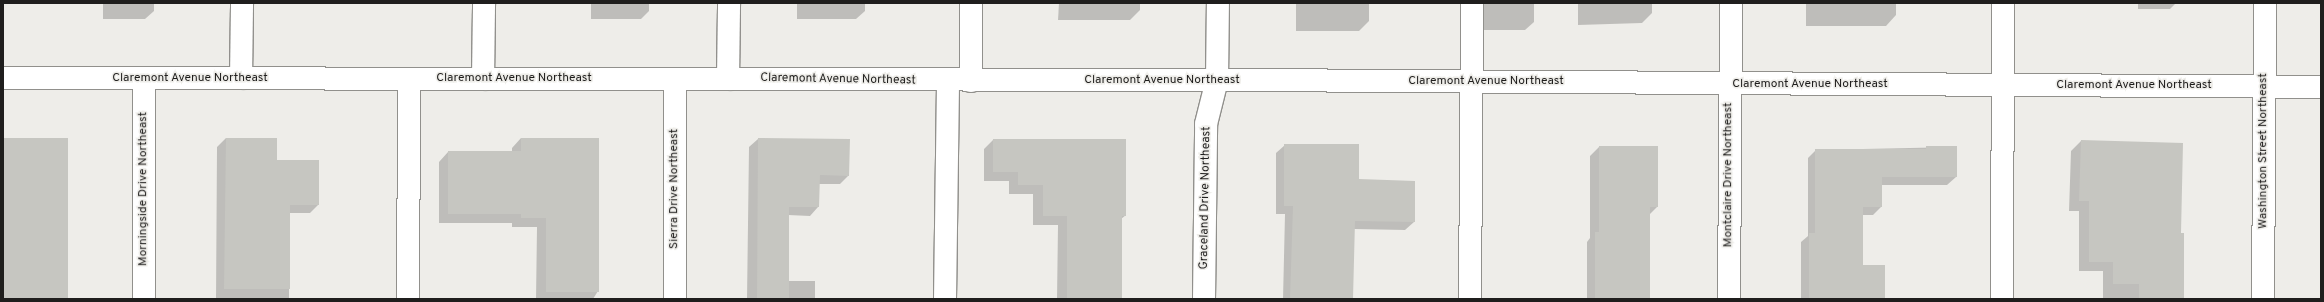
<!DOCTYPE html>
<html>
<head>
<meta charset="utf-8">
<style>
	body { margin:0 }
	#map { position:relative; width:2324px; height:302px; overflow:hidden; background:#eeede9; font-family:Overpass,sans-serif }
	div>[style] { position:absolute }
	.shadow>* { inset:0; background:#0003 }
	.building>* { inset:0; background:#c6c6c1; transform-origin:0 0 }
	.roads { filter:drop-shadow(1px 0 #91908c) drop-shadow(-1px 0 #91908c) drop-shadow(0 1px #91908c) drop-shadow(0 -1px #91908c) }
	.minor>* { height:22px; margin:-11px; padding:0 11px; transform-origin:11px; border-radius:11px; background:#fff }
	span { translate:-50% -50%; white-space:nowrap; text-align:center; line-height:1.15; -webkit-text-stroke:3px #eeede9; paint-order:stroke }
	.street-label { font-size:12px; color:#1f1e1d }
	.frame { position:absolute; inset:0; border:4px solid #1f1e1d; pointer-events:none }
</style>
</head>
<body>
<div id="map">
	<div class="shadow">
		<div style="clip-path:polygon(103px 3px,154px 3px,154px 11px,145px 19px,103px 19px)"></div>
		<div style="clip-path:polygon(591px 3px,649px 3px,649px 11px,641px 19px,591px 19px)"></div>
		<div style="clip-path:polygon(797px 3px,865px 3px,865px 11px,856px 19px,797px 19px)"></div>
		<div style="clip-path:polygon(1059px 3px,1140px 3px,1140px 10px,1130px 20px,1058px 20px)"></div>
		<div style="clip-path:polygon(1296px 3px,1369px 3px,1369px 21px,1359px 31px,1296px 31px)"></div>
		<div style="clip-path:polygon(1483px 3px,1534px 3px,1534px 22px,1525px 30px,1483px 30px)"></div>
		<div style="clip-path:polygon(1578px 3px,1652px 3px,1652px 13px,1642px 23px,1578px 25px)"></div>
		<div style="clip-path:polygon(1806px 3px,1896px 3px,1896px 15px,1886px 26px,1806px 26px)"></div>
		<div style="clip-path:polygon(2138px 3px,2176px 3px,2170px 9px,2138px 9px)"></div>
		<div style="clip-path:polygon(226px 138px,276px 161px,318px 205px,310px 213px,289px 213px,289px 299px,216px 299px,217px 147px)"></div>
		<div style="clip-path:polygon(521px 138px,598px 291px,593px 299px,536px 299px,537px 227px,512px 227px,512px 223px,439px 223px,439px 162px,448px 152px,512px 152px,512px 148px)"></div>
		<div style="clip-path:polygon(758px 139px,848px 176px,840px 184px,819px 184px,818px 207px,810px 216px,788px 215px,788px 281px,815px 281px,815px 299px,747px 299px,749px 147px)"></div>
		<div style="clip-path:polygon(993px 140px,1126px 215px,1121px 219px,1121px 299px,1057px 299px,1058px 225px,1033px 225px,1033px 194px,1009px 194px,1009px 181px,984px 181px,984px 149px)"></div>
		<div style="clip-path:polygon(2081px 141px,2180px 234px,2183px 299px,2103px 299px,2103px 271px,2079px 271px,2079px 211px,2069px 211px,2071px 151px)"></div>
		<div style="clip-path:polygon(1285px 145px,1358px 180px,1414px 182px,1414px 222px,1405px 230px,1354px 229px,1352px 299px,1283px 299px,1285px 214px,1276px 214px,1276px 153px)"></div>
		<div style="clip-path:polygon(1599px 147px,1657px 207px,1649px 215px,1649px 299px,1587px 299px,1587px 242px,1590px 238px,1590px 156px)"></div>
		<div style="clip-path:polygon(1956px 147px,1956px 177px,1947px 185px,1881px 185px,1881px 207px,1873px 215px,1862px 215px,1862px 266px,1883px 299px,1801px 299px,1801px 242px,1808px 236px,1808px 158px,1816px 150px)"></div>
	</div>
	<div class="building">
		<div style="left:3px;top:138px;width:65px;height:161px"></div>
		<div style="clip-path:polygon(226px 138px,277px 138px,277px 160px,319px 160px,319px 205px,290px 205px,290px 289px,224px 289px)"></div>
		<div style="clip-path:polygon(521px 138px,599px 138px,599px 292px,546px 292px,546px 218px,521px 218px,521px 214px,448px 214px,448px 151px,521px 151px)"></div>
		<div style="clip-path:polygon(758px 138px,850px 139px,849px 176px,820px 175px,819px 207px,789px 207px,789px 299px,757px 299px)"></div>
		<div style="clip-path:polygon(993px 139px,1126px 139px,1126px 216px,1122px 216px,1122px 299px,1067px 299px,1067px 216px,1043px 216px,1043px 185px,1018px 185px,1018px 172px,993px 172px)"></div>
		<div style="clip-path:polygon(2081px 140px,2183px 143px,2181px 233px,2184px 233px,2184px 299px,2139px 299px,2139px 284px,2113px 284px,2113px 262px,2089px 262px,2089px 201px,2079px 201px)"></div>
		<div style="clip-path:polygon(1284px 144px,1359px 144px,1359px 179px,1415px 181px,1415px 222px,1355px 221px,1353px 299px,1290px 299px,1293px 206px,1284px 206px)"></div>
		<div style="clip-path:polygon(1599px 146px,1658px 146px,1658px 207px,1650px 207px,1650px 299px,1595px 299px,1595px 232px,1599px 232px)"></div>
		<div style="clip-path:polygon(1926px 146px,1957px 146px,1957px 177px,1882px 177px,1882px 207px,1863px 207px,1863px 265px,1885px 265px,1885px 298px,1809px 298px,1809px 233px,1815px 233px,1815px 149px,1926px 149px)"></div>
	</div>
	<div class="roads">
		<div class="minor">
			<div style="left:3px;top:78px;width:1245px;rotate:0.09deg"></div>
			<div style="left:1248px;top:80px;width:1073px;rotate:0.37deg"></div>
			<div style="left:241px;top:78px;width:75px;rotate:-89.2deg"></div>
			<div style="left:483px;top:79px;width:76px;rotate:-89.2deg"></div>
			<div style="left:675px;top:79px;width:220px;rotate:90deg"></div>
			<div style="left:728px;top:79px;width:76px;rotate:-89.2deg"></div>
			<div style="left:144px;top:80px;width:219px;rotate:90deg"></div>
			<div style="left:971px;top:81px;width:78px;rotate:-90deg"></div>
			<div style="left:408px;top:299px;width:220px;rotate:-89.7deg"></div>
			<div style="left:945px;top:299px;width:218px;rotate:-89.2deg"></div>
			<div style="left:1204px;top:299px;width:175px;rotate:-89.3deg"></div>
			<div style="left:1206px;top:124px;width:45px;rotate:-76deg"></div>
			<div style="left:1217px;top:80px;width:77px;rotate:-89.3deg"></div>
			<div style="left:1470px;top:299px;width:296px;rotate:-89.6deg"></div>
			<div style="left:1729px;top:299px;width:296px;rotate:-89.6deg"></div>
			<div style="left:2002px;top:299px;width:296px;rotate:-89.8deg"></div>
			<div style="left:2263px;top:299px;width:296px;rotate:-89.6deg"></div>
		</div>
	</div>
	<div class="street-label">
		<span style="left:190px;top:79px">Claremont Avenue Northeast</span>
		<span style="left:514px;top:79px">Claremont Avenue Northeast</span>
		<span style="left:838px;top:80px;rotate:1deg">Claremont Avenue Northeast</span>
		<span style="left:1162px;top:81px">Claremont Avenue Northeast</span>
		<span style="left:1486px;top:82px">Claremont Avenue Northeast</span>
		<span style="left:1810px;top:85px">Claremont Avenue Northeast</span>
		<span style="left:2134px;top:86px">Claremont Avenue Northeast</span>
		<span style="left:2264px;top:151px;rotate:-90deg">Washington Street Northeast</span>
		<span style="left:1729px;top:175px;rotate:-90deg">Montclaire Drive Northeast</span>
		<span style="left:144px;top:189px;rotate:-90deg">Morningside Drive Northeast</span>
		<span style="left:675px;top:189px;rotate:-90deg">Sierra Drive Northeast</span>
		<span style="left:1206px;top:198px;rotate:-89deg">Graceland Drive Northeast</span>
	</div>
	<div class="frame"></div>
</div>
</body>
</html>
